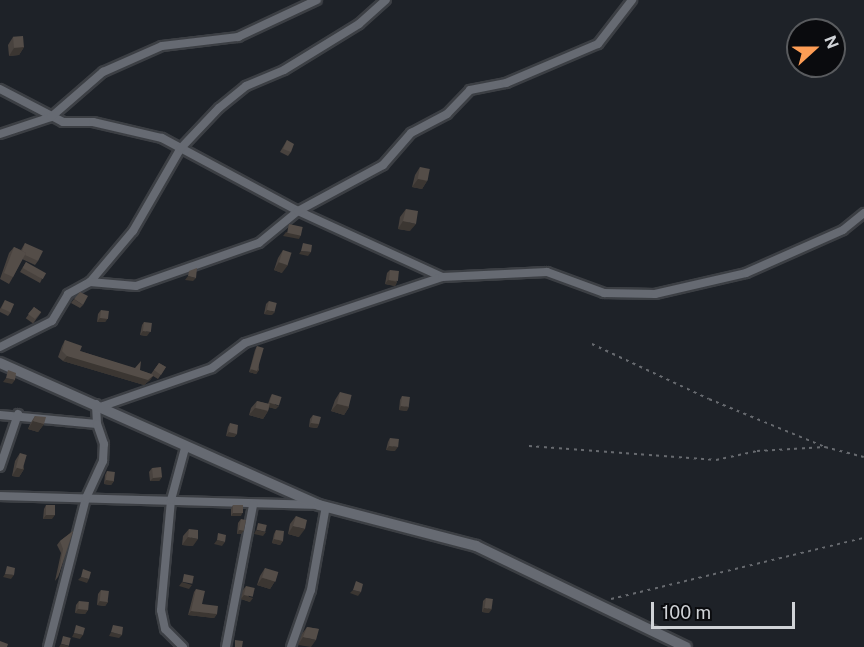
<!DOCTYPE html>
<html>
<head>
<meta charset="utf-8">
<style>
	body { margin:0 }
	#map { position:relative; width:864px; height:647px; overflow:hidden; background:#1e2228; font-family:"Public Sans",sans-serif }
	div>[style] { position:absolute }
	.path>* { height:1.5px; margin-top:-0.75px; transform-origin:0; background:repeating-linear-gradient(90deg,#676a6f 0 3px,transparent 0 7.5px) }
	.roads { filter:drop-shadow(2px 0 #3c3f44) drop-shadow(-2px 0 #3c3f44) drop-shadow(0 2px #3c3f44) drop-shadow(0 -2px #3c3f44) }
	.street>* { height:8px; margin:-4px; padding:0 4px; transform-origin:4px; border-radius:4px; background:#666a72 }
	.secondary>* { height:10px; margin:-5px; padding:0 5px; transform-origin:5px; border-radius:5px; background:#666a72 }
	.wall>* { inset:0; background:#48423e; transform-origin:0 0 }
	.shaded-wall>* { inset:0; background:#3b3632 }
	.building>* { inset:0; background:#544d48; transform-origin:0 0 }
	span { translate:-50% -50%; white-space:nowrap; text-align:center; line-height:1.15; -webkit-text-stroke:5px #0a0b0e; paint-order:stroke }
	.north { position:absolute; left:786px; top:18px; width:60px; height:60px; box-sizing:border-box; background:#0a0b0e; border:2px solid #595b5e; border-radius:50%; rotate:69deg; font-size:16px; font-weight:700; line-height:24px; text-align:center; color:#d0d3d7 }
	.north::after { content:''; display:block; margin:auto; width:21px; height:27px; background:#fd9d55; clip-path:polygon(50% 0,100% 100%,50% 72%,0 100%) }
	.scale { position:absolute; left:651px; top:602px; width:144px; height:27px; box-sizing:border-box; border:3px solid #d0d3d7; border-top:0; padding-left:8px; font-size:18px; line-height:21px; white-space:nowrap; color:#d0d3d7; -webkit-text-stroke:4px #0a0b0e; paint-order:stroke }
</style>
</head>
<body>
<div id="map">
	<div class="path">
		<div style="left:592px;top:344px;width:129px;rotate:25.2deg"></div>
		<div style="left:709px;top:399px;width:126px;rotate:22.5deg"></div>
		<div style="left:825px;top:447px;width:40px;rotate:14.4deg"></div>
		<div style="left:529px;top:446px;width:188px;rotate:4.3deg"></div>
		<div style="left:716px;top:460px;width:42px;rotate:-12.4deg"></div>
		<div style="left:757px;top:451px;width:68px;rotate:-3.4deg"></div>
		<div style="left:611px;top:599px;width:260px;rotate:-13.6deg"></div>
	</div>
	<div class="roads">
		<div class="street">
			<div style="left:0;top:89px;width:71px;rotate:27.6deg"></div>
			<div style="left:63px;top:122px;width:30px"></div>
			<div style="left:93px;top:122px;width:71px;rotate:13.1deg"></div>
			<div style="left:162px;top:138px;width:154px;rotate:28.2deg"></div>
			<div style="left:298px;top:211px;width:158px;rotate:24.6deg"></div>
			<div style="left:0;top:134px;width:54px;rotate:-18.4deg"></div>
			<div style="left:51px;top:117px;width:69px;rotate:-40.9deg"></div>
			<div style="left:103px;top:72px;width:64px;rotate:-23.8deg"></div>
			<div style="left:162px;top:46px;width:77px;rotate:-6.8deg"></div>
			<div style="left:238px;top:37px;width:87px;rotate:-25.1deg"></div>
			<div style="left:90px;top:282px;width:67px;rotate:-49.9deg"></div>
			<div style="left:133px;top:231px;width:96px;rotate:-60deg"></div>
			<div style="left:181px;top:148px;width:55px;rotate:-46.5deg"></div>
			<div style="left:219px;top:108px;width:35px;rotate:-39deg"></div>
			<div style="left:246px;top:86px;width:41px;rotate:-22.8deg"></div>
			<div style="left:284px;top:70px;width:88px;rotate:-31.5deg"></div>
			<div style="left:359px;top:24px;width:36px;rotate:-42deg"></div>
			<div style="left:0;top:347px;width:58px;rotate:-26.6deg"></div>
			<div style="left:52px;top:321px;width:31px;rotate:-59deg"></div>
			<div style="left:68px;top:294px;width:25px;rotate:-29deg"></div>
			<div style="left:90px;top:282px;width:46px;rotate:5deg"></div>
			<div style="left:136px;top:286px;width:130px;rotate:-19.3deg"></div>
			<div style="left:259px;top:243px;width:50px;rotate:-39.4deg"></div>
			<div style="left:298px;top:211px;width:97px;rotate:-28.4deg"></div>
			<div style="left:383px;top:165px;width:43px;rotate:-48.8deg"></div>
			<div style="left:411px;top:133px;width:41px;rotate:-27.8deg"></div>
			<div style="left:447px;top:114px;width:33px;rotate:-46deg"></div>
			<div style="left:470px;top:90px;width:37px;rotate:-11deg"></div>
			<div style="left:506px;top:83px;width:100px;rotate:-23deg"></div>
			<div style="left:598px;top:44px;width:56px;rotate:-52.3deg"></div>
			<div style="left:103px;top:406px;width:115px;rotate:-19.2deg"></div>
			<div style="left:212px;top:368px;width:41px;rotate:-37.1deg"></div>
			<div style="left:245px;top:343px;width:208px;rotate:-18.5deg"></div>
			<div style="left:442px;top:277px;width:105px;rotate:-2.7deg"></div>
			<div style="left:547px;top:272px;width:61px;rotate:20.2deg"></div>
			<div style="left:604px;top:293px;width:51px;rotate:1.1deg"></div>
			<div style="left:655px;top:294px;width:93px;rotate:-13deg"></div>
			<div style="left:746px;top:273px;width:106px;rotate:-23.9deg"></div>
			<div style="left:843px;top:230px;width:27px;rotate:-39deg"></div>
			<div style="left:0;top:415px;width:97px;rotate:5.3deg"></div>
			<div style="left:97px;top:424px;width:20px;rotate:-93deg"></div>
			<div style="left:0;top:467px;width:56px;rotate:-71.2deg"></div>
			<div style="left:0;top:496px;width:316px;rotate:1.6deg"></div>
			<div style="left:48px;top:647px;width:154px;rotate:-75.7deg"></div>
			<div style="left:86px;top:498px;width:41px;rotate:-65.3deg"></div>
			<div style="left:103px;top:461px;width:17px;rotate:-87deg"></div>
			<div style="left:104px;top:444px;width:21px;rotate:-109deg"></div>
			<div style="left:183px;top:647px;width:25px;rotate:-135deg"></div>
			<div style="left:165px;top:629px;width:19px;rotate:-102deg"></div>
			<div style="left:161px;top:610px;width:110px;rotate:-84.8deg"></div>
			<div style="left:171px;top:500px;width:54px;rotate:-74.9deg"></div>
			<div style="left:226px;top:647px;width:145px;rotate:-79.2deg"></div>
			<div style="left:291px;top:647px;width:60px;rotate:-70.7deg"></div>
			<div style="left:311px;top:590px;width:85px;rotate:-79.9deg"></div>
		</div>
		<div class="secondary">
			<div style="left:0;top:363px;width:349px;rotate:24deg"></div>
			<div style="left:319px;top:505px;width:162px;rotate:14.6deg"></div>
			<div style="left:476px;top:546px;width:233px;rotate:25.7deg"></div>
		</div>
	</div>
	<div class="wall">
		<div style="clip-path:polygon(13px 37px,24px 47px,19px 55px,9px 56px,8px 45px)"></div>
		<div style="clip-path:polygon(287px 140px,291px 152px,288px 156px,280px 152px)"></div>
		<div style="clip-path:polygon(420px 167px,427px 181px,422px 189px,412px 187px,415px 175px)"></div>
		<div style="clip-path:polygon(406px 209px,410px 231px,398px 229px,400px 217px)"></div>
		<div style="clip-path:polygon(25px 243px,38px 261px,35px 265px,22px 259px,13px 277px,9px 284px,0 279px,9px 253px,14px 247px,21px 250px)"></div>
		<div style="clip-path:polygon(283px 250px,282px 273px,274px 270px,278px 258px)"></div>
		<div style="clip-path:polygon(26px 262px,42px 279px,40px 283px,20px 272px)"></div>
		<div style="clip-path:polygon(390px 270px,397px 282px,395px 286px,385px 284px,387px 273px)"></div>
		<div style="clip-path:polygon(74px 299px,83px 305px,80px 308px,71px 303px)"></div>
		<div style="clip-path:polygon(5px 300px,11px 312px,8px 316px,0 312px,0 309px)"></div>
		<div style="clip-path:polygon(269px 301px,272px 315px,264px 314px,266px 304px)"></div>
		<div style="left:34px;top:307px;width:9px;height:14px;rotate:36deg"></div>
		<div style="clip-path:polygon(101px 310px,108px 318px,105px 322px,97px 322px,98px 314px)"></div>
		<div style="clip-path:polygon(144px 322px,147px 336px,140px 335px,142px 325px)"></div>
		<div style="clip-path:polygon(65px 340px,80px 351px,151px 374px,159px 363px,166px 367px,158px 379px,153px 376px,150px 380px,144px 385px,63px 361px,58px 357px,62px 346px)"></div>
		<div style="clip-path:polygon(257px 346px,259px 370px,256px 374px,249px 372px,255px 350px)"></div>
		<div style="clip-path:polygon(340px 392px,349px 407px,344px 415px,331px 411px,335px 400px)"></div>
		<div style="clip-path:polygon(272px 394px,276px 409px,269px 407px,268px 411px,263px 419px,249px 415px,251px 408px,257px 401px,268px 404px,270px 398px)"></div>
		<div style="clip-path:polygon(402px 396px,407px 411px,399px 410px,400px 400px)"></div>
		<div style="clip-path:polygon(313px 415px,319px 424px,317px 428px,309px 427px,310px 419px)"></div>
		<div style="clip-path:polygon(35px 416px,44px 424px,38px 432px,28px 429px,30px 424px)"></div>
		<div style="clip-path:polygon(230px 423px,237px 434px,234px 437px,226px 436px,228px 427px)"></div>
		<div style="clip-path:polygon(390px 438px,395px 451px,386px 450px,388px 442px)"></div>
		<div style="clip-path:polygon(20px 453px,24px 469px,19px 477px,12px 476px,15px 461px)"></div>
		<div style="clip-path:polygon(152px 468px,162px 477px,159px 481px,150px 481px,149px 472px)"></div>
		<div style="clip-path:polygon(107px 471px,114px 481px,111px 485px,104px 484px,105px 475px)"></div>
		<div style="clip-path:polygon(46px 505px,52px 519px,43px 519px,44px 509px)"></div>
		<div style="clip-path:polygon(233px 505px,241px 516px,231px 516px,231px 509px)"></div>
		<div style="clip-path:polygon(296px 516px,299px 537px,288px 534px,290px 524px)"></div>
		<div style="clip-path:polygon(241px 519px,244px 530px,241px 534px,237px 534px,238px 523px)"></div>
		<div style="clip-path:polygon(189px 529px,193px 546px,182px 545px,183px 536px)"></div>
		<div style="clip-path:polygon(276px 530px,283px 541px,280px 545px,272px 543px,274px 534px)"></div>
		<div style="clip-path:polygon(73px 531px,58px 577px,55px 581px,61px 553px,57px 545px,60px 541px)"></div>
		<div style="clip-path:polygon(265px 568px,275px 581px,270px 589px,257px 585px,260px 576px)"></div>
		<div style="clip-path:polygon(246px 586px,250px 602px,241px 599px,243px 590px)"></div>
		<div style="clip-path:polygon(196px 589px,202px 604px,217px 614px,214px 618px,188px 615px,194px 592px)"></div>
		<div style="clip-path:polygon(101px 590px,108px 602px,105px 606px,97px 605px,98px 594px)"></div>
		<div style="clip-path:polygon(486px 598px,489px 613px,482px 612px,483px 601px)"></div>
		<div style="clip-path:polygon(79px 601px,88px 610px,85px 614px,75px 613px,76px 605px)"></div>
		<div style="clip-path:polygon(307px 627px,319px 629px,298px 645px,302px 634px)"></div>
	</div>
	<div class="shaded-wall">
		<div style="clip-path:polygon(24px 47px,19px 55px,9px 56px,14px 48px)"></div>
		<div style="clip-path:polygon(418px 179px,427px 181px,422px 189px,412px 187px)"></div>
		<div style="clip-path:polygon(403px 221px,416px 224px,410px 231px,398px 229px)"></div>
		<div style="clip-path:polygon(286px 232px,301px 235px,299px 239px,283px 236px)"></div>
		<div style="clip-path:polygon(301px 251px,311px 252px,308px 256px,299px 254px)"></div>
		<div style="clip-path:polygon(279px 262px,288px 265px,282px 273px,274px 270px)"></div>
		<div style="clip-path:polygon(188px 276px,196px 278px,193px 281px,185px 280px)"></div>
		<div style="clip-path:polygon(388px 280px,397px 282px,395px 286px,385px 284px)"></div>
		<div style="clip-path:polygon(267px 310px,275px 312px,272px 315px,264px 314px)"></div>
		<div style="clip-path:polygon(100px 318px,108px 318px,105px 322px,97px 322px)"></div>
		<div style="clip-path:polygon(143px 331px,150px 332px,147px 336px,140px 335px)"></div>
		<div style="clip-path:polygon(67px 356px,154px 375px,150px 380px,144px 385px,63px 361px)"></div>
		<div style="clip-path:polygon(252px 369px,259px 370px,256px 374px,249px 372px)"></div>
		<div style="clip-path:polygon(6px 378px,15px 380px,12px 384px,3px 382px)"></div>
		<div style="clip-path:polygon(270px 403px,279px 406px,276px 409px,267px 407px)"></div>
		<div style="clip-path:polygon(337px 404px,349px 407px,344px 415px,331px 411px)"></div>
		<div style="clip-path:polygon(401px 406px,409px 407px,407px 411px,399px 410px)"></div>
		<div style="clip-path:polygon(255px 408px,268px 411px,263px 419px,249px 415px)"></div>
		<div style="clip-path:polygon(33px 421px,44px 424px,38px 432px,28px 429px)"></div>
		<div style="clip-path:polygon(311px 423px,319px 424px,317px 428px,309px 427px)"></div>
		<div style="clip-path:polygon(229px 432px,237px 434px,234px 437px,226px 436px)"></div>
		<div style="clip-path:polygon(389px 446px,398px 447px,395px 451px,386px 450px)"></div>
		<div style="clip-path:polygon(17px 468px,24px 469px,19px 477px,12px 476px)"></div>
		<div style="clip-path:polygon(162px 477px,159px 481px,150px 481px,153px 478px)"></div>
		<div style="clip-path:polygon(106px 480px,114px 481px,111px 485px,104px 484px)"></div>
		<div style="clip-path:polygon(243px 512px,241px 516px,231px 516px,233px 513px)"></div>
		<div style="clip-path:polygon(46px 515px,55px 515px,52px 519px,43px 519px)"></div>
		<div style="clip-path:polygon(293px 526px,305px 529px,299px 537px,288px 534px)"></div>
		<div style="clip-path:polygon(239px 530px,244px 530px,241px 534px,237px 534px)"></div>
		<div style="clip-path:polygon(256px 530px,266px 532px,263px 536px,254px 534px)"></div>
		<div style="clip-path:polygon(188px 537px,198px 539px,193px 546px,182px 545px)"></div>
		<div style="clip-path:polygon(274px 539px,283px 541px,280px 545px,272px 543px)"></div>
		<div style="clip-path:polygon(217px 540px,225px 542px,222px 546px,214px 544px)"></div>
		<div style="clip-path:polygon(5px 574px,14px 575px,11px 579px,3px 577px)"></div>
		<div style="clip-path:polygon(81px 577px,89px 579px,87px 583px,78px 580px)"></div>
		<div style="clip-path:polygon(262px 578px,275px 581px,270px 589px,257px 585px)"></div>
		<div style="clip-path:polygon(182px 582px,192px 585px,189px 589px,179px 586px)"></div>
		<div style="clip-path:polygon(353px 590px,361px 592px,358px 596px,350px 593px)"></div>
		<div style="clip-path:polygon(244px 595px,253px 598px,250px 602px,241px 599px)"></div>
		<div style="clip-path:polygon(100px 601px,108px 602px,105px 606px,97px 605px)"></div>
		<div style="clip-path:polygon(484px 608px,492px 609px,489px 613px,482px 612px)"></div>
		<div style="clip-path:polygon(78px 609px,88px 610px,85px 614px,75px 613px)"></div>
		<div style="clip-path:polygon(191px 611px,217px 614px,214px 618px,188px 615px)"></div>
		<div style="clip-path:polygon(111px 632px,122px 635px,119px 638px,109px 636px)"></div>
		<div style="clip-path:polygon(74px 633px,83px 635px,80px 639px,72px 637px)"></div>
		<div style="clip-path:polygon(303px 637px,316px 640px,311px 647px,298px 645px)"></div>
		<div style="clip-path:polygon(61px 644px,69px 646px,68px 647px,59px 647px)"></div>
	</div>
	<div class="building">
		<div style="left:23px;top:36px;width:11px;height:10px;rotate:85deg"></div>
		<div style="clip-path:polygon(287px 140px,294px 144px,291px 152px,283px 149px)"></div>
		<div style="left:420px;top:167px;width:10px;height:12px;rotate:11deg"></div>
		<div style="clip-path:polygon(406px 209px,418px 211px,416px 224px,403px 221px)"></div>
		<div style="left:289px;top:224px;width:14px;height:9px;rotate:12deg"></div>
		<div style="clip-path:polygon(25px 243px,43px 251px,38px 261px,25px 255px,26px 253px,22px 251px)"></div>
		<div style="clip-path:polygon(303px 243px,312px 245px,311px 252px,301px 251px)"></div>
		<div style="clip-path:polygon(14px 247px,26px 253px,13px 277px,4px 273px)"></div>
		<div style="left:283px;top:250px;width:9px;height:13px;rotate:18deg"></div>
		<div style="left:26px;top:262px;width:23px;height:7px;rotate:29deg"></div>
		<div style="clip-path:polygon(197px 268px,196px 278px,188px 276px,189px 271px)"></div>
		<div style="left:390px;top:270px;width:9px;height:10px;rotate:6deg"></div>
		<div style="clip-path:polygon(80px 292px,88px 296px,83px 305px,74px 299px)"></div>
		<div style="left:5px;top:300px;width:10px;height:9px;rotate:24deg"></div>
		<div style="left:269px;top:301px;width:8px;height:9px;rotate:14deg"></div>
		<div style="clip-path:polygon(34px 307px,41px 312px,35px 319px,28px 314px)"></div>
		<div style="left:101px;top:310px;width:8px;height:8px;rotate:7deg"></div>
		<div style="left:144px;top:322px;width:8px;height:9px;rotate:7deg"></div>
		<div style="clip-path:polygon(65px 340px,82px 346px,80px 351px,135px 368px,141px 361px,140px 370px,154px 375px,148px 380px,67px 356px,62px 351px)"></div>
		<div style="left:257px;top:346px;width:7px;height:24px;rotate:16deg"></div>
		<div style="clip-path:polygon(159px 363px,166px 367px,161px 375px,154px 370px)"></div>
		<div style="clip-path:polygon(8px 370px,16px 373px,15px 380px,6px 378px)"></div>
		<div style="left:340px;top:392px;width:12px;height:12px;rotate:14deg"></div>
		<div style="left:272px;top:394px;width:10px;height:9px;rotate:17deg"></div>
		<div style="left:402px;top:396px;width:8px;height:10px;rotate:7deg"></div>
		<div style="left:257px;top:401px;width:13px;height:7px;rotate:13deg"></div>
		<div style="clip-path:polygon(313px 415px,321px 417px,319px 424px,311px 423px)"></div>
		<div style="clip-path:polygon(35px 416px,46px 417px,44px 424px,33px 421px)"></div>
		<div style="clip-path:polygon(230px 423px,238px 425px,237px 434px,229px 432px)"></div>
		<div style="left:390px;top:438px;width:9px;height:8px;rotate:6deg"></div>
		<div style="left:20px;top:453px;width:7px;height:15px;rotate:16deg"></div>
		<div style="left:161px;top:467px;width:10px;height:9px;rotate:84deg"></div>
		<div style="left:107px;top:471px;width:8px;height:9px;rotate:7deg"></div>
		<div style="left:46px;top:505px;width:9px;height:10px"></div>
		<div style="left:233px;top:505px;width:10px;height:8px"></div>
		<div style="clip-path:polygon(296px 516px,307px 520px,305px 529px,293px 526px)"></div>
		<div style="left:241px;top:519px;width:5px;height:11px;rotate:11deg"></div>
		<div style="left:258px;top:523px;width:9px;height:7px;rotate:13deg"></div>
		<div style="clip-path:polygon(189px 529px,198px 530px,198px 539px,188px 537px)"></div>
		<div style="clip-path:polygon(276px 530px,284px 531px,283px 541px,274px 539px)"></div>
		<div style="clip-path:polygon(73px 531px,58px 577px,63px 549px,60px 541px)"></div>
		<div style="clip-path:polygon(218px 533px,226px 535px,225px 542px,217px 540px)"></div>
		<div style="clip-path:polygon(7px 566px,15px 568px,14px 575px,5px 574px)"></div>
		<div style="left:265px;top:568px;width:14px;height:10px;rotate:17deg"></div>
		<div style="clip-path:polygon(83px 569px,91px 572px,89px 579px,81px 577px)"></div>
		<div style="left:184px;top:574px;width:10px;height:8px;rotate:11deg"></div>
		<div style="clip-path:polygon(356px 581px,363px 584px,361px 592px,353px 590px)"></div>
		<div style="left:246px;top:586px;width:9px;height:9px;rotate:13deg"></div>
		<div style="clip-path:polygon(196px 589px,205px 591px,202px 604px,218px 606px,217px 614px,191px 611px)"></div>
		<div style="left:101px;top:590px;width:8px;height:11px;rotate:7deg"></div>
		<div style="left:486px;top:598px;width:7px;height:10px;rotate:8deg"></div>
		<div style="left:79px;top:601px;width:10px;height:8px;rotate:6deg"></div>
		<div style="clip-path:polygon(76px 625px,85px 628px,83px 635px,74px 633px)"></div>
		<div style="clip-path:polygon(113px 625px,123px 627px,122px 635px,111px 632px)"></div>
		<div style="clip-path:polygon(307px 627px,319px 629px,316px 640px,303px 637px)"></div>
		<div style="left:63px;top:636px;width:8px;height:8px;rotate:14deg"></div>
		<div style="clip-path:polygon(235px 640px,243px 641px,242px 647px,235px 647px)"></div>
		<div style="clip-path:polygon(0 641px,8px 644px,7px 647px,0 647px)"></div>
	</div>
	<div class="north">N</div>
	<div class="scale">100 m</div>
</div>
</body>
</html>
